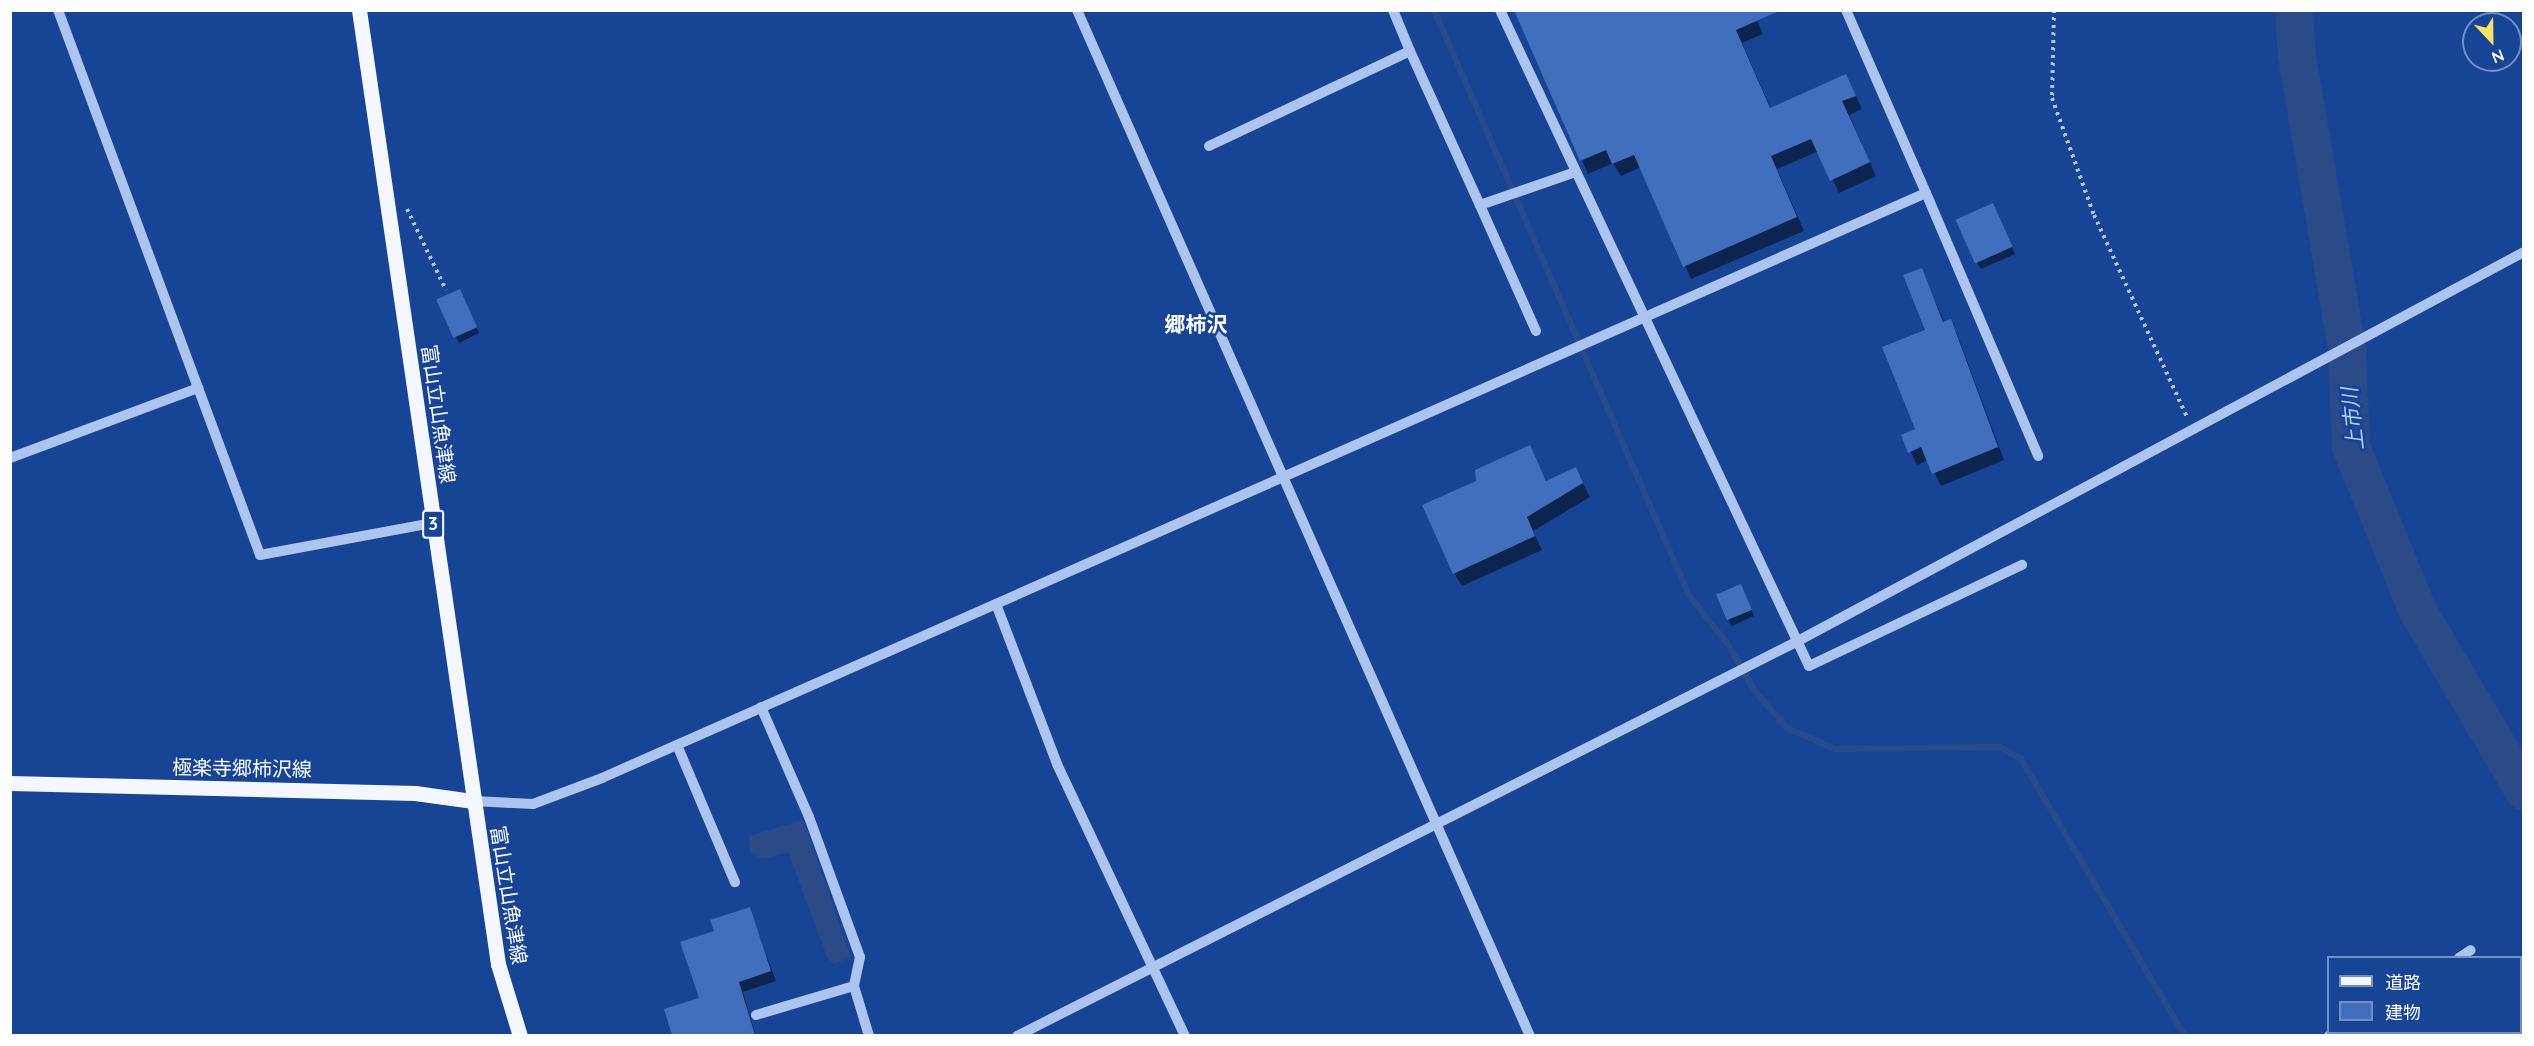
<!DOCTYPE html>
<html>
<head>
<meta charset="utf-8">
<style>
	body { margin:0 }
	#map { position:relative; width:2534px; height:1046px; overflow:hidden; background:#184496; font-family:Quicksand,"Noto Sans JP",sans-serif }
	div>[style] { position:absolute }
	.water>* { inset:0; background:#2b4b88 }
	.shadow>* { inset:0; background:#0007 }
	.stream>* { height:6px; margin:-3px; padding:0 3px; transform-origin:3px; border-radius:3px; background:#2b4b88 }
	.river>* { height:38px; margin:-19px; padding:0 19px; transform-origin:19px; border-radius:19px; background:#2b4b88 }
	.building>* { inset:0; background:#416ebd; transform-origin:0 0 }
	.path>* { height:4px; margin-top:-2px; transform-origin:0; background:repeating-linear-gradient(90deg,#abc4f0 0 3px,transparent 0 7.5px) }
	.minor>* { height:10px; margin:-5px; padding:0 5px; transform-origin:5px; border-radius:5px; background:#abc4f0 }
	.major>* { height:15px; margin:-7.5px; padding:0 7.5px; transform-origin:7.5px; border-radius:7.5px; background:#f4f7ff }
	span { translate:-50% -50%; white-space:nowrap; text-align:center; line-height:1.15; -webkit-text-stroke:5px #184496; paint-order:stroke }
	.shield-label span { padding:2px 4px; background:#184496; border:2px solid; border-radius:4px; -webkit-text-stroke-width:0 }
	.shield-label { font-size:18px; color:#fff; font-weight:700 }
	.street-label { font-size:20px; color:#fff }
	.neighbourhood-label { font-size:21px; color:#fff; font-weight:700 }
	.water-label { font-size:21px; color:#b7cff7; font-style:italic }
	.frame { position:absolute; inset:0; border:12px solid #fff; pointer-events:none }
	.legend { position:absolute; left:2327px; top:956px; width:195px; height:78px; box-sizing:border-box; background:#184496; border:2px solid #748fc0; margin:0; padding:8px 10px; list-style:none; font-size:18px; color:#fff }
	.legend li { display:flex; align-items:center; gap:12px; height:30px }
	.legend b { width:30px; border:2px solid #748fc0 }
	.north { position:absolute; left:2462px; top:12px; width:60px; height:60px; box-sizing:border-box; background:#184496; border:2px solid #748fc0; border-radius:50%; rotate:158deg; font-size:16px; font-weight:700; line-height:24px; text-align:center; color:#fff }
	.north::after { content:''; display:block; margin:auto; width:21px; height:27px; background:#ffe16a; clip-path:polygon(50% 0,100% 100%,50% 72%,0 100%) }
</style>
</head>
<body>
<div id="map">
	<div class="water">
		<div style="clip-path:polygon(803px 820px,851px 957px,834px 964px,827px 957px,788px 852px,762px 859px,750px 853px,749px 836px)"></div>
	</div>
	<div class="shadow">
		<div style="clip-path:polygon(1516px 10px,1755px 16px,1763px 34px,1742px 43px,1771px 109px,1846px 75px,1862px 109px,1849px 115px,1876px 176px,1839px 193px,1819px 151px,1777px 169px,1804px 231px,1691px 279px,1641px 167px,1621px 176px,1613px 163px,1588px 174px)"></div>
		<div style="clip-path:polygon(1996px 212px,2015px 254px,1981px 269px,1977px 263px)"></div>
		<div style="clip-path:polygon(1921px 269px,1945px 323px,1950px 321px,1957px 334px,2004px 460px,1941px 486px,1928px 460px,1917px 465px,1903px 436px,1917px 430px,1927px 330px)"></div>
		<div style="clip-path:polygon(463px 297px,479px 333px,459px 343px,455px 336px)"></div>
		<div style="clip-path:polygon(1529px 447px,1547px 482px,1575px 469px,1590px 497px,1533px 531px,1542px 550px,1462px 586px,1454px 573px,1478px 482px)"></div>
		<div style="clip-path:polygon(1744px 592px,1754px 616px,1732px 626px,1728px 620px)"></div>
		<div style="clip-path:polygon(749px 909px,776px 981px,743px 992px,756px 1036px,673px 1036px,666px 1010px,701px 999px,716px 932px)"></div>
	</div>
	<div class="stream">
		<div style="left:1434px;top:10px;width:638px;rotate:66.45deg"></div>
		<div style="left:1689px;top:595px;width:65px;rotate:51.9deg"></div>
		<div style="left:1729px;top:646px;width:51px;rotate:60.4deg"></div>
		<div style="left:1754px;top:690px;width:50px;rotate:49deg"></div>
		<div style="left:1787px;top:728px;width:52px;rotate:23.6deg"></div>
		<div style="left:1835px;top:749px;width:165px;rotate:-0.7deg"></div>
		<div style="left:2000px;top:747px;width:24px;rotate:30deg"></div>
		<div style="left:2021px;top:759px;width:322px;rotate:59.4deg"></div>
	</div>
	<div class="river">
		<div style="left:2294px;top:10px;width:46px;rotate:86.3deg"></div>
		<div style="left:2297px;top:56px;width:296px;rotate:80.3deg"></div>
		<div style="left:2347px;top:348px;width:99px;rotate:87.7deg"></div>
		<div style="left:2351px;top:447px;width:177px;rotate:67.8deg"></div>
		<div style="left:2418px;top:611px;width:209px;rotate:59.5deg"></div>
	</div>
	<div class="building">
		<div style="clip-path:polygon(1514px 10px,1781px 10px,1736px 30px,1770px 108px,1846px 74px,1856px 96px,1842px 101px,1870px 162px,1830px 181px,1811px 139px,1771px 156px,1797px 217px,1683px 267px,1634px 155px,1612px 164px,1606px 150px,1580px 161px)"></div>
		<div style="left:1993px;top:203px;width:48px;height:41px;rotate:66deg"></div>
		<div style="clip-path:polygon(1922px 268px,1943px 322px,1951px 319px,1998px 447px,1932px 474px,1921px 447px,1908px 453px,1901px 435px,1915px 429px,1882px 347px,1925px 330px,1903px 275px)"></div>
		<div style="left:460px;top:289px;width:42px;height:26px;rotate:66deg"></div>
		<div style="clip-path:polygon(1530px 445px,1546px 481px,1576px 467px,1583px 483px,1527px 517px,1535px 536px,1453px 574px,1422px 505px,1476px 481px,1475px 470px)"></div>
		<div style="left:1741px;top:584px;width:28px;height:27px;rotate:67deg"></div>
		<div style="clip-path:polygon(750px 907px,771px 971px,739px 982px,755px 1035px,672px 1035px,664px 1009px,699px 998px,680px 942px,714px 931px,710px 920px)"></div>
	</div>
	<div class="path">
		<div style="left:2054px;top:10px;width:88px;rotate:91.3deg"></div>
		<div style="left:2052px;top:98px;width:124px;rotate:70.3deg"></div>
		<div style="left:2094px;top:215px;width:222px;rotate:65.3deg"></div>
		<div style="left:407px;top:209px;width:90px;rotate:64.3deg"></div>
		<div style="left:2407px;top:1032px;width:4px;rotate:63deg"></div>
	</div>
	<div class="minor">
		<div style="left:58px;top:10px;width:581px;rotate:69.66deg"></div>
		<div style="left:260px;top:555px;width:176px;rotate:-10.5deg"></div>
		<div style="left:1077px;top:10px;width:1122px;rotate:66.18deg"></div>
		<div style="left:1393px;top:10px;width:44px;rotate:67.5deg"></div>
		<div style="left:1500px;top:10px;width:725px;rotate:64.78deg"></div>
		<div style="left:1809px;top:666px;width:236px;rotate:-25.4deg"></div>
		<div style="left:1209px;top:146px;width:222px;rotate:-25.3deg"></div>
		<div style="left:1410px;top:51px;width:169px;rotate:65.6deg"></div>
		<div style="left:1926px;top:193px;width:286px;rotate:66.9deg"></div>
		<div style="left:1536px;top:331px;width:138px;rotate:-114deg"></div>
		<div style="left:1480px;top:205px;width:98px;rotate:-19deg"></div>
		<div style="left:10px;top:458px;width:201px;rotate:-20.4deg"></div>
		<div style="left:996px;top:604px;width:171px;rotate:69.1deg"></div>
		<div style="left:1057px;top:764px;width:301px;rotate:64.8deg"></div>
		<div style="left:761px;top:707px;width:120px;rotate:66.4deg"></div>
		<div style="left:809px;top:817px;width:149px;rotate:70deg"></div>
		<div style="left:860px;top:957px;width:30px;rotate:102deg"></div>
		<div style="left:854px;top:986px;width:52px;rotate:73.3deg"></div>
		<div style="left:677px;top:745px;width:149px;rotate:67.1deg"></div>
		<div style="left:473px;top:801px;width:60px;rotate:2.9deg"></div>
		<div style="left:533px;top:804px;width:74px;rotate:-20.6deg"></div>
		<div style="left:602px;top:778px;width:1447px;rotate:-23.84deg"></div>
		<div style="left:1926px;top:193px;width:200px;rotate:-113.6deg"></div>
		<div style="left:2459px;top:958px;width:14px;rotate:-34deg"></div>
		<div style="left:756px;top:1015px;width:102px;rotate:-16.5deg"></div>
		<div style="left:1017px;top:1036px;width:873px;rotate:-26.83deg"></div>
		<div style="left:1796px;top:642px;width:826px;rotate:-28.18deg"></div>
		<div style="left:2329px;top:1036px;width:6px;rotate:-39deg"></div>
	</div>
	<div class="major">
		<div style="left:359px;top:10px;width:964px;rotate:81.71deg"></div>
		<div style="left:498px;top:964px;width:75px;rotate:73deg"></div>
		<div style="left:10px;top:783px;width:405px;rotate:1.4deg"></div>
		<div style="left:415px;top:793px;width:59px;rotate:7.9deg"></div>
	</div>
	<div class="shield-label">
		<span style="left:433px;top:524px">3</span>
	</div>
	<div class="street-label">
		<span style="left:439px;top:414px;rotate:82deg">富山立山魚津線</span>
		<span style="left:242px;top:768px;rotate:1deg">極楽寺郷柿沢線</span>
		<span style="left:509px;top:895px;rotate:81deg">富山立山魚津線</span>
	</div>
	<div class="neighbourhood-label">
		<span style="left:1196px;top:324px">郷柿沢</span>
	</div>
	<div class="water-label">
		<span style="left:2352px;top:419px;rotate:-96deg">上市川</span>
	</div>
	<div class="frame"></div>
	<ul class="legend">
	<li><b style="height:8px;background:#f4f7ff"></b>道路</li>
	<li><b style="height:16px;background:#416ebd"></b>建物</li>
	</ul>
	<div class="north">N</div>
</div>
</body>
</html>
